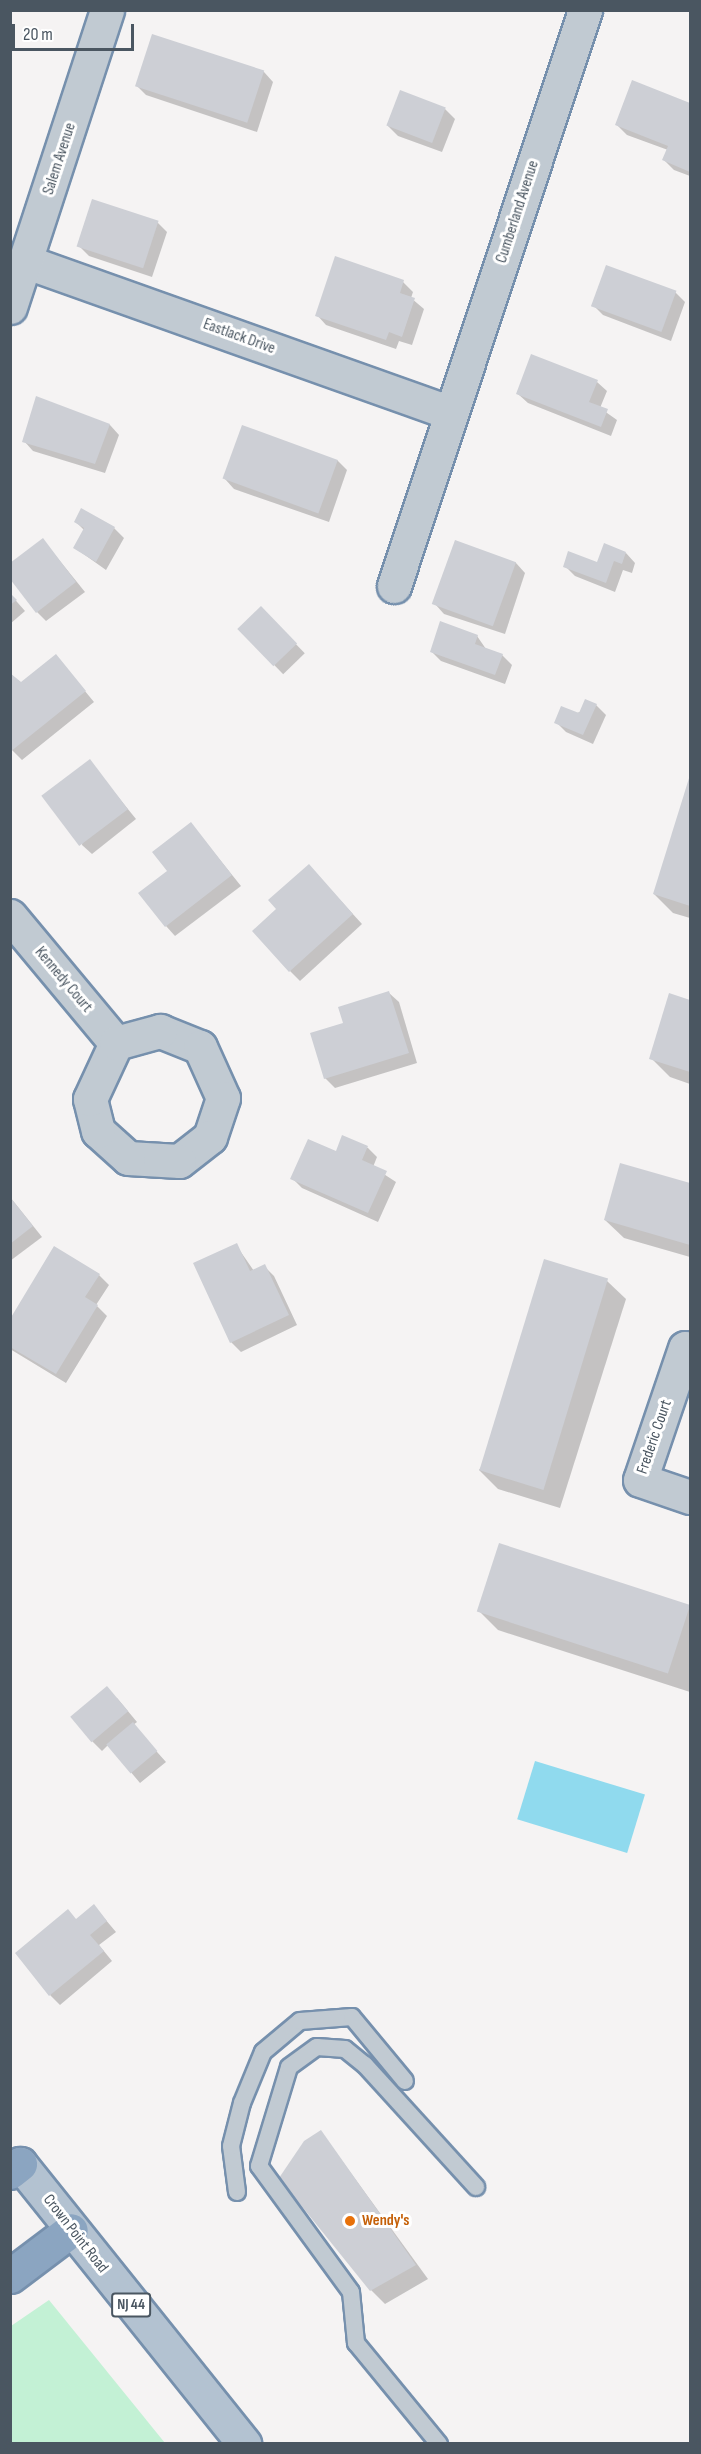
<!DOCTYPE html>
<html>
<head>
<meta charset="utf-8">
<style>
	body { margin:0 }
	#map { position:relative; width:701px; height:2454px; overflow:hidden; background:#f5f3f3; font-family:"Sofia Sans Condensed",sans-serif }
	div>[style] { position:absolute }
	.green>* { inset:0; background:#c3f1d5 }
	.water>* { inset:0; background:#90daee; transform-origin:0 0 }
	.shadow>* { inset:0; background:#0003; transform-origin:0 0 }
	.building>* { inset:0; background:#cdcfd5; transform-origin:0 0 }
	.roads { filter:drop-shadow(2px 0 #7690ad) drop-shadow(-2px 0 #7690ad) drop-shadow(0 2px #7690ad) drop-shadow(0 -2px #7690ad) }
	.service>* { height:16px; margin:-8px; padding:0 8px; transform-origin:8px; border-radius:8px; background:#c1cad2 }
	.minor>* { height:33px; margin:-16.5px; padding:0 16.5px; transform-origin:16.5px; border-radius:16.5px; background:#c1cad2 }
	.primary>* { height:33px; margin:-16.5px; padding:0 16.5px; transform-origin:16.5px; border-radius:16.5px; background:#b3c2d1 }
	.motorway>* { height:33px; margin:-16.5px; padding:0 16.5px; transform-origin:16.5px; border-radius:16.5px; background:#8ba5c1 }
	.dots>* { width:16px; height:16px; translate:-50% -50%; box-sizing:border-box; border:3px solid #fff; border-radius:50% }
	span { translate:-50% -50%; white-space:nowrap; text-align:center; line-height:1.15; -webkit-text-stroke:6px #fff; paint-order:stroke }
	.shield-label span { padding:2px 4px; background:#fff; border:2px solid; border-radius:4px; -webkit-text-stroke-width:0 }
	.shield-label { font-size:15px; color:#4a5661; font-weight:700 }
	.street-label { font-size:16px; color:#4a5661 }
	.food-label { font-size:16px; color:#c56008; font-weight:700 }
	.left { translate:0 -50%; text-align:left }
	.frame { position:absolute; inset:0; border:12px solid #4a5661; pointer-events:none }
	.scale { position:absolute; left:12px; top:24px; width:122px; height:27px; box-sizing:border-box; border:3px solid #4a5661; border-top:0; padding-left:8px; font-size:18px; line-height:21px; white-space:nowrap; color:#4a5661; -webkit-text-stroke:4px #fff; paint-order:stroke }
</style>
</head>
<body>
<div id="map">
	<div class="green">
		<div style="clip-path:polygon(49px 2300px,165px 2443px,11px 2443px,11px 2326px)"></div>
	</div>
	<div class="water">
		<div style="left:535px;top:1761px;width:115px;height:61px;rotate:17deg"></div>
	</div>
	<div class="shadow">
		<div style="clip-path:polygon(153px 36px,264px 72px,273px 82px,257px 132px,146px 95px,137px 86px)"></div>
		<div style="clip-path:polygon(633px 82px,690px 104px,690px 176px,674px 170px,664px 160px,668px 150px,627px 135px,617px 125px)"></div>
		<div style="clip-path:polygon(445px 109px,455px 119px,442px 152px,398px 136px,388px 126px)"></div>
		<div style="clip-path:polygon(157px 222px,167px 232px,152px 277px,89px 256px,79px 246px)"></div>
		<div style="clip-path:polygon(403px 282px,413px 292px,411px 298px,424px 309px,412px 345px,399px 341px,396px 349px,326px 325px,317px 315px)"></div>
		<div style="clip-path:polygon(675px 292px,685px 302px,671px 341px,603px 315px,593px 305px)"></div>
		<div style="clip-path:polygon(597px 382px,607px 391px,600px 408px,617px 420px,611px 436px,528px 403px,518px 394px)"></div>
		<div style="clip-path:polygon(37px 398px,110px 425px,119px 435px,105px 473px,33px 451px,24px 441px)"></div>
		<div style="clip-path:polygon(337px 460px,347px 470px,329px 522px,234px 489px,225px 479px)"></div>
		<div style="clip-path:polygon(76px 522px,114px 528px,124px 538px,106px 570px,75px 548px,84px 530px)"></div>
		<div style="clip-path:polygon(43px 540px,85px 592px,46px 621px,37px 612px)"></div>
		<div style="clip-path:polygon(456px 542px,516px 563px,525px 573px,505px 634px,444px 614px,435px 604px)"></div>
		<div style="clip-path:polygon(626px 553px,635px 563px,632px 573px,623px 570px,615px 592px,575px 576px,565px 566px,598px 564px)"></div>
		<div style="clip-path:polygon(10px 594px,25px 611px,10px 624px)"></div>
		<div style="left:261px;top:608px;width:63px;height:30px;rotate:46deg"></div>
		<div style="clip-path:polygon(477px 636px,486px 649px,502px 655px,512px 665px,505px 684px,441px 661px,431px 651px)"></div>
		<div style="clip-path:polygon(56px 656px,94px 702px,22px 760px,10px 748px,10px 675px,22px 683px)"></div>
		<div style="clip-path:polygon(596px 705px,606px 715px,593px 744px,566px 732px,556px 722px)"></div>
		<div style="clip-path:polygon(89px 761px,136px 819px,92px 854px,82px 845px)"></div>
		<div style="clip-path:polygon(690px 779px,690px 918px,673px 913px,654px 894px)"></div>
		<div style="clip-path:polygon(191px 824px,241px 886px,175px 936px,166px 926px,169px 871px)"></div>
		<div style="clip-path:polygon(318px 876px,362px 924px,300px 981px,290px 971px)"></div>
		<div style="clip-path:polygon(389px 993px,399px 1002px,417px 1063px,335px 1088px,325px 1078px,345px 1024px)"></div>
		<div style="clip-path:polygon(670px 995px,690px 1002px,690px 1084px,670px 1077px,651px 1058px)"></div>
		<div style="clip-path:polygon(343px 1137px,368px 1148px,377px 1157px,373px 1167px,396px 1182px,378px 1222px,302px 1188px,292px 1178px,337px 1153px)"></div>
		<div style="clip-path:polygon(621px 1165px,690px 1185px,690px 1257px,624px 1238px,605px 1220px)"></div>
		<div style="clip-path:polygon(10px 1197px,42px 1237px,10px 1261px)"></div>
		<div style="clip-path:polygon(236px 1245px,254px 1271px,264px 1266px,274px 1276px,297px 1325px,241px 1352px,231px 1342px)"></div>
		<div style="clip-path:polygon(99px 1275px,109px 1285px,96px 1305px,107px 1316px,66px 1383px,10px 1349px,10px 1322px)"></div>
		<div style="clip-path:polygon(607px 1281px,626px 1299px,560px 1508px,498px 1489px,479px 1470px)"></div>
		<div style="clip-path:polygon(500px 1545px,690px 1606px,690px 1692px,498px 1630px,479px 1611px)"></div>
		<div style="clip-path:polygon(117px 1698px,137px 1722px,133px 1725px,166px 1762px,140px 1783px,108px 1745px,102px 1751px,92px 1741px)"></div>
		<div style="clip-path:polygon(94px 1906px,116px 1932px,99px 1945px,112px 1961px,60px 2005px,50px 1995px,77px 1920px)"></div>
		<div style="clip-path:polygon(321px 2132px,428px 2279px,385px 2304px,371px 2290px)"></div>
	</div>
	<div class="building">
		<div style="left:152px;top:34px;width:118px;height:55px;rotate:18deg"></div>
		<div style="clip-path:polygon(632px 80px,690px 103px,690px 172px,662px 160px,668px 146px,615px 125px)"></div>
		<div style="left:400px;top:90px;width:49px;height:38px;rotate:21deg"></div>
		<div style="left:92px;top:199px;width:70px;height:50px;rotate:18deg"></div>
		<div style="clip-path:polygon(335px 256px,404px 280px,400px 293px,415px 298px,402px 337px,389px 332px,386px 340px,315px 316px)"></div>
		<div style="left:606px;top:265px;width:75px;height:44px;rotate:20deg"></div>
		<div style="clip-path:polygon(531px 354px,598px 380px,589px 402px,608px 409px,601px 427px,516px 394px)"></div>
		<div style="clip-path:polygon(36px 396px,110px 424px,95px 464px,22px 442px)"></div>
		<div style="left:242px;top:425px;width:102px;height:57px;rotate:20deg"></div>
		<div style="clip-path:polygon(81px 508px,115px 527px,96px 562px,73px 548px,84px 528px,74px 522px)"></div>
		<div style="clip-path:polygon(43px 538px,76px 582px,36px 613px,10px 579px,10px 563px)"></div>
		<div style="left:455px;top:540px;width:65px;height:68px;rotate:20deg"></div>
		<div style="clip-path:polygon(604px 543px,626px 552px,622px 564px,614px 561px,606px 583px,563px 567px,568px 551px,597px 562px)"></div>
		<div style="clip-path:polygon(10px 593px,17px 600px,10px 605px)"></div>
		<div style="left:261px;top:606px;width:52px;height:33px;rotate:46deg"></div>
		<div style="clip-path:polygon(440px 621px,478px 635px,475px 644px,503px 654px,495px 675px,430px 652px)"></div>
		<div style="clip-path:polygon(56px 654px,86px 691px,10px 752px,10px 673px,21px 682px)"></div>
		<div style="clip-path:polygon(585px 699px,597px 704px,583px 735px,554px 723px,561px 706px,579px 713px)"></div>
		<div style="left:90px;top:759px;width:63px;height:61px;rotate:53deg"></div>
		<div style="clip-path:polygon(690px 775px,690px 906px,653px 894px)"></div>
		<div style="clip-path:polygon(191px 822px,232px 875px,165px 927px,138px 893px,167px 871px,152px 852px)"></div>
		<div style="clip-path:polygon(309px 864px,353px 914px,289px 972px,252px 931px,276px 909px,268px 900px)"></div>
		<div style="clip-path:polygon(389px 991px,409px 1053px,324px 1079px,310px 1033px,343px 1023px,338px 1007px)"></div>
		<div style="clip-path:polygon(669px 993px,690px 1000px,690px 1072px,649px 1059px)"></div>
		<div style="clip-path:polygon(342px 1135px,368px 1146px,362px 1160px,387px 1171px,368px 1213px,290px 1179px,308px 1139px,336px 1151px)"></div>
		<div style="clip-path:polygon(620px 1163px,690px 1183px,690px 1245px,604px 1220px)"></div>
		<div style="clip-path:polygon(10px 1197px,33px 1226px,10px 1244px)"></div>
		<div style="clip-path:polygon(237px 1243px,250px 1271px,265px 1264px,289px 1315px,230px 1343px,193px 1263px)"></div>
		<div style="clip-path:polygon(54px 1246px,100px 1274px,85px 1297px,98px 1305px,56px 1374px,10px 1347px,10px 1319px)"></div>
		<div style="left:544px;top:1259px;width:67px;height:221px;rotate:17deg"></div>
		<div style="left:499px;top:1543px;width:201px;height:72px;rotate:18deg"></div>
		<div style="left:107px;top:1686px;width:33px;height:48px;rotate:50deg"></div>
		<div style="left:133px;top:1722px;width:38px;height:35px;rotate:50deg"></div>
		<div style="clip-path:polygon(94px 1904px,107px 1921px,90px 1935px,104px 1951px,49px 1996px,15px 1953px,68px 1909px,76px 1919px)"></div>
		<div style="clip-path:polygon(321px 2130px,416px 2265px,370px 2291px,279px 2178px,304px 2141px)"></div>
	</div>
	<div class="roads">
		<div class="service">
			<div style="left:237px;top:2192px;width:46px;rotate:-97.4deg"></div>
			<div style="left:231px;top:2146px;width:44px;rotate:-75.7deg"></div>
			<div style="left:242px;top:2103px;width:55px;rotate:-67.6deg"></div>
			<div style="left:263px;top:2052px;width:48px;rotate:-40deg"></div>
			<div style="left:300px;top:2021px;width:52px;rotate:-4.4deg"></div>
			<div style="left:352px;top:2017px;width:83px;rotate:50.4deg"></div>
			<div style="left:439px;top:2444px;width:131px;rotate:-129.4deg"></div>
			<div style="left:356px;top:2343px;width:51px;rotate:-95.6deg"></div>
			<div style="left:351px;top:2292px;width:156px;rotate:-126.1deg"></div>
			<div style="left:259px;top:2166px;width:103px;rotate:-73.1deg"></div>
			<div style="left:289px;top:2067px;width:34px;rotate:-36deg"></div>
			<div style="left:317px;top:2047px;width:28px;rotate:4deg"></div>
			<div style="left:345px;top:2049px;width:26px;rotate:39deg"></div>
			<div style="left:365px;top:2065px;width:165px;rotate:47.7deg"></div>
		</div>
		<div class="minor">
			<div style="left:27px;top:262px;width:450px;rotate:19.6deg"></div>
			<div style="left:10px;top:307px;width:312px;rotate:-71.9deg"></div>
			<div style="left:394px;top:586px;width:607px;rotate:-71.65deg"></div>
			<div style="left:10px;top:916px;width:165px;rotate:50.2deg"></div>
			<div style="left:160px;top:1031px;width:43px;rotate:21.8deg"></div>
			<div style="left:200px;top:1047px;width:56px;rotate:65.7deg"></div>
			<div style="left:223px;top:1098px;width:41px;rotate:108.4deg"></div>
			<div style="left:210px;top:1137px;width:39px;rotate:142deg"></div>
			<div style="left:179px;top:1161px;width:51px;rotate:-176.6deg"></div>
			<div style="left:128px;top:1158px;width:40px;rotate:-138deg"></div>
			<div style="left:98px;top:1131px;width:33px;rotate:-104deg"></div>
			<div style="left:90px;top:1099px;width:62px;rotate:-65.1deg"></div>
			<div style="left:116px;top:1043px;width:46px;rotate:-15.3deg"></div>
			<div style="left:690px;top:1350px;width:5px;rotate:-158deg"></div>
			<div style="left:685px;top:1348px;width:139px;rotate:108.8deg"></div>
			<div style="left:640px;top:1480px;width:53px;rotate:18.8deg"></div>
		</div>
		<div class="primary">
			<div style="left:20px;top:2164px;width:359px;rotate:51.3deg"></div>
		</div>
		<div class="motorway">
			<div style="left:10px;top:2172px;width:13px;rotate:-39deg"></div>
			<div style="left:10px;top:2276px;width:76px;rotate:-37deg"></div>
		</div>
	</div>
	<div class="dots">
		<div style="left:350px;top:2221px;background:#e8710a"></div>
	</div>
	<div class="shield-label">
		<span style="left:131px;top:2305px">NJ 44</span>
	</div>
	<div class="street-label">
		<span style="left:60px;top:159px;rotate:-72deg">Salem Avenue</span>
		<span style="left:518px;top:212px;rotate:-72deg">Cumberland Avenue</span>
		<span style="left:239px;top:337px;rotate:20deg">Eastlack Drive</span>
		<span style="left:63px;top:980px;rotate:50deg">Kennedy Court</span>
		<span style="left:655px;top:1437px;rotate:-71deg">Frederic Court</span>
		<span style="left:75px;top:2234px;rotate:52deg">Crown Point Road</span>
	</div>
	<div class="food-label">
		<span class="left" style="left:362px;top:2221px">Wendy's</span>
	</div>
	<div class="frame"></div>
	<div class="scale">20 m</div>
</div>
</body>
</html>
